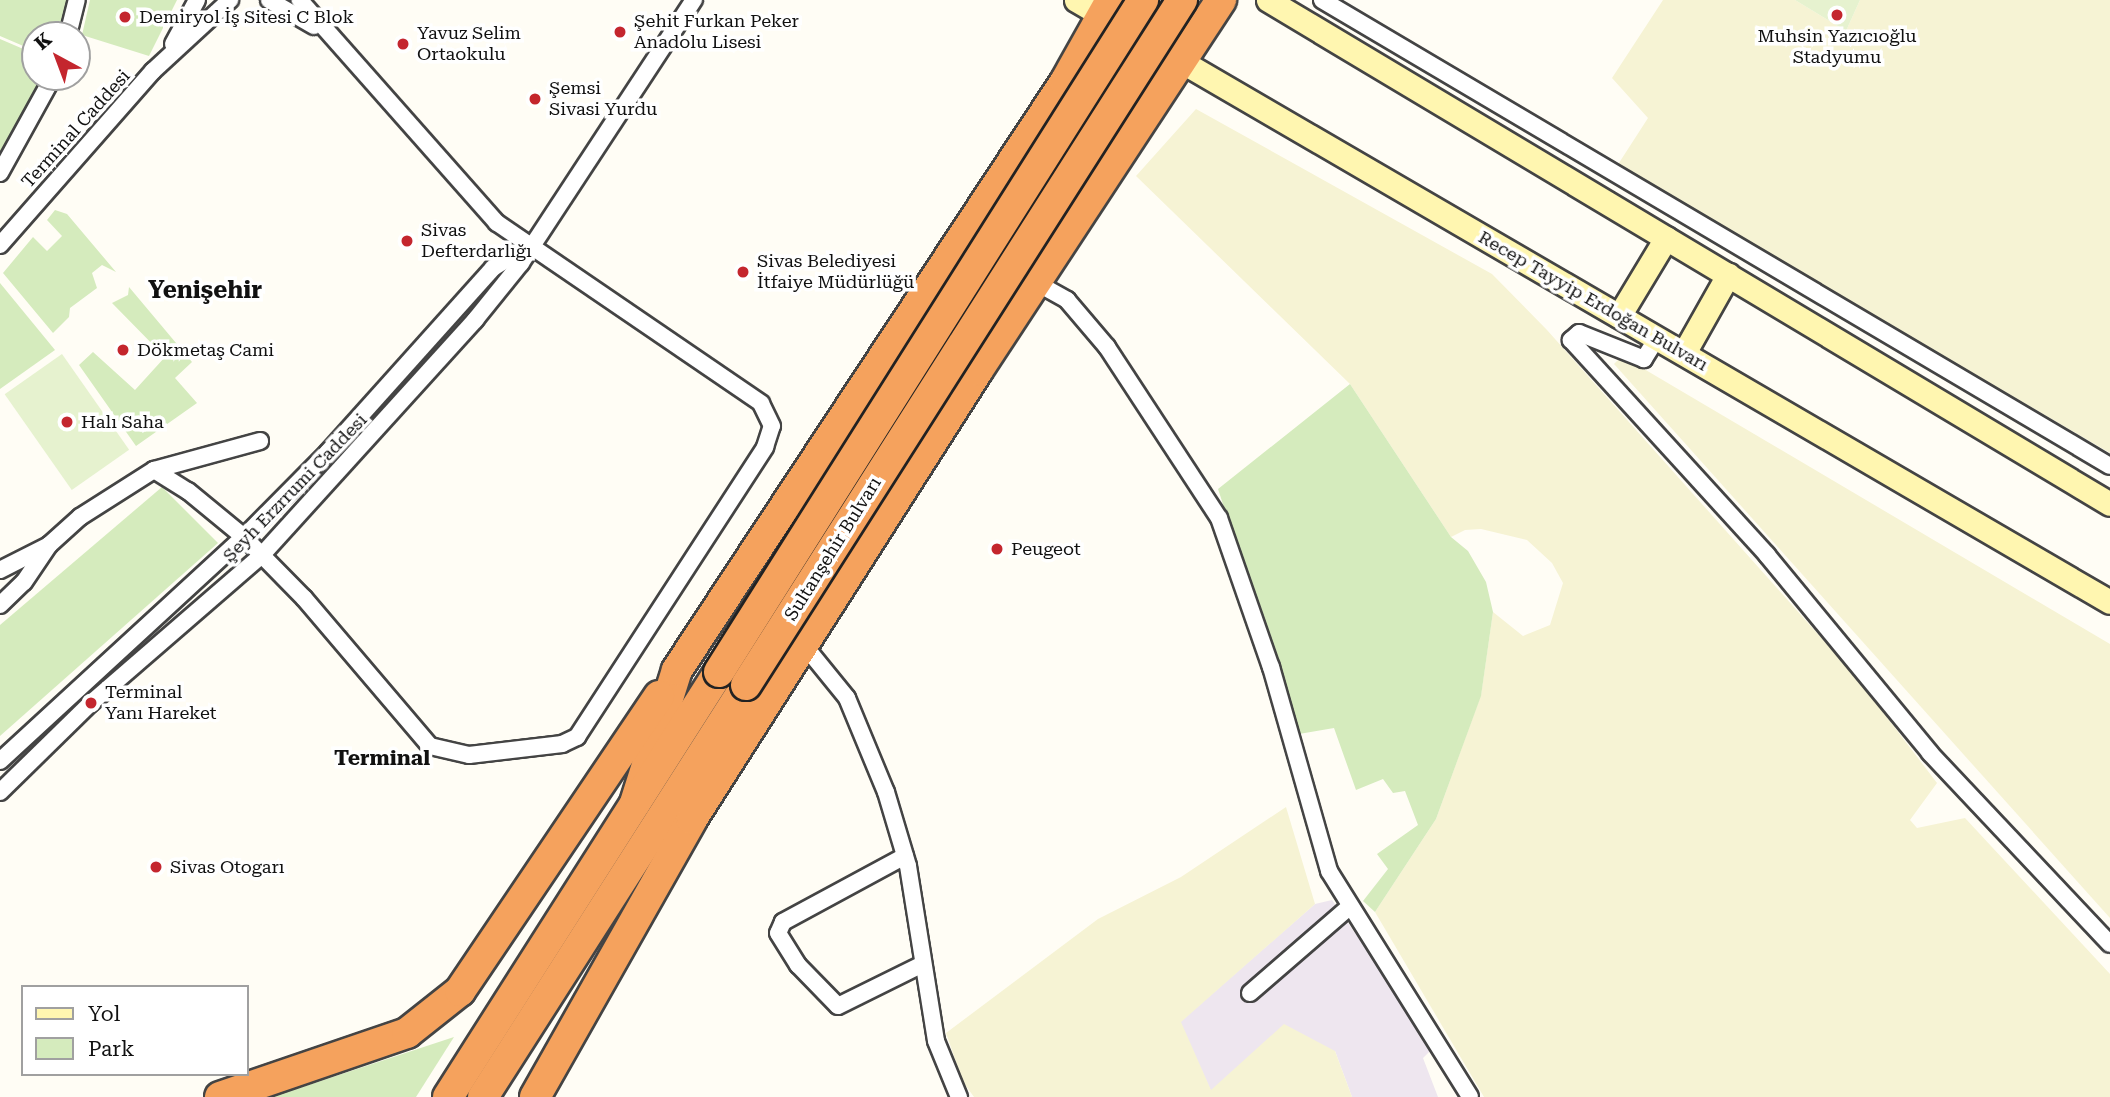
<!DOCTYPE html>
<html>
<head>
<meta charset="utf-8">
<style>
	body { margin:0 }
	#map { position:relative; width:2110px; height:1097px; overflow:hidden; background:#fffdf5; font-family:"Roboto Serif",serif }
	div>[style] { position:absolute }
	.industrial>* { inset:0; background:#eee6ef }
	.farmland>* { inset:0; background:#f6f3d4 }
	.green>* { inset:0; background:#d5ebbd }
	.pitch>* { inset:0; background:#e6f2cf; transform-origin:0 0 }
	.roads { filter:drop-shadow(2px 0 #444) drop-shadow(-2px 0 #444) drop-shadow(0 2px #444) drop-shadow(0 -2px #444) }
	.street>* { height:16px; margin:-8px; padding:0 8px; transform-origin:8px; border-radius:8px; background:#fff }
	.secondary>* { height:23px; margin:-11.5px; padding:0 11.5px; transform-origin:11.5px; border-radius:11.5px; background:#fff6b0 }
	.highway>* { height:30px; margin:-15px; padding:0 15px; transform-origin:15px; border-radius:15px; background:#f5a25d }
	.bridges { filter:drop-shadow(2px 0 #222) drop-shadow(-2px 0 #222) drop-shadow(0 2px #222) drop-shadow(0 -2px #222) }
	.highway-bridge>* { height:30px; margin:-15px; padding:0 15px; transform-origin:15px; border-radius:15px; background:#f5a25d }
	.dots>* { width:19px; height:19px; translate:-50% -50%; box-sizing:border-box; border:4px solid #fff; border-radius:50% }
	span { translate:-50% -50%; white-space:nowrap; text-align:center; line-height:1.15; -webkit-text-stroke:7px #fff; paint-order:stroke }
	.poi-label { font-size:18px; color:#111 }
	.left { translate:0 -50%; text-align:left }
	.street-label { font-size:18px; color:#111 }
	.quarter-label { font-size:21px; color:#111; font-weight:700 }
	.district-label { font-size:24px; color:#111; font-weight:700 }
	.legend { position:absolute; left:21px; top:985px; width:228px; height:91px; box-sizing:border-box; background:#fff; border:2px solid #a0a0a0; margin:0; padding:9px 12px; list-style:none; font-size:21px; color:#111 }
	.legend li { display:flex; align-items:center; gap:14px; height:35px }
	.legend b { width:35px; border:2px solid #a0a0a0 }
	.north { position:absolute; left:21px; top:21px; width:70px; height:70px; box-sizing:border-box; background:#fff; border:2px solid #a0a0a0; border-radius:50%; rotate:319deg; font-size:19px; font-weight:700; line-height:28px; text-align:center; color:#111 }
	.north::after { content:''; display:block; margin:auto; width:24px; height:32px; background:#c4262e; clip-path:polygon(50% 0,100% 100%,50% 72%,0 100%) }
</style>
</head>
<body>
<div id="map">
	<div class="industrial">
		<div style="clip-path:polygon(1332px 900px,1434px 1047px,1423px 1058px,1438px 1097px,1352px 1097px,1335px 1051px,1211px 1091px,1180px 1022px,1315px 904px)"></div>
	</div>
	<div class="farmland">
		<div style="clip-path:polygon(1663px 0,1795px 0,1846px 31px,1860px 0,2110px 0,2110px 453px,1617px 166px,1648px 118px,1612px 78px)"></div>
		<div style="clip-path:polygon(1196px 109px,1492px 274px,1547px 330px,1857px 678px,1937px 783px,1910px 820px,1917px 828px,1965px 818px,2110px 974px,2110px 1097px,1484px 1097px,1375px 912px,1436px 819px,1481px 695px,1493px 612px,1523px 636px,1550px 625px,1563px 583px,1552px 563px,1527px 540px,1481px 529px,1465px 530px,1451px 537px,1350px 384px,1136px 176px)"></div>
		<div style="clip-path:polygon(1622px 356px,2110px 644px,2110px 918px,1614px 364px)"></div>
		<div style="clip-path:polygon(1286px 807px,1315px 904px,1181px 1022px,1211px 1090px,1284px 1024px,1335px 1051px,1352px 1097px,974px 1097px,963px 1082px,946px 1033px,1098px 919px,1181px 877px)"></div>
	</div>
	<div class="green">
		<div style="clip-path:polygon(0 0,68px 0,59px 35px,35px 35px,35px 51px,0 36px)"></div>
		<div style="clip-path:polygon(90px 0,177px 0,149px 56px,82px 35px)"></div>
		<div style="clip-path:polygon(0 39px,35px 54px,35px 77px,43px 77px,0 160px)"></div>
		<div style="clip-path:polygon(55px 210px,67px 214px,116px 272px,102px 265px,92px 273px,97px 288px,70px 308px,69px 317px,53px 333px,3px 273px,33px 237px,47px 251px,62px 236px,47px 220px)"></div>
		<div style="clip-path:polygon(0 283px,55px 350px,0 389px)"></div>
		<div style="clip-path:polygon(129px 287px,192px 362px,175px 378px,197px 403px,136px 446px,79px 365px,93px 352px,135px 390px,165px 357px,112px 303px,128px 295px)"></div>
		<div style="clip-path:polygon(1350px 384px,1451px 537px,1468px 551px,1486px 582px,1493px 612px,1481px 696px,1436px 819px,1375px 912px,1363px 901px,1388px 869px,1377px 854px,1418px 825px,1405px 791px,1393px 793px,1383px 779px,1356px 790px,1334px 728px,1299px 734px,1218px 489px)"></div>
		<div style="clip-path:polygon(162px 487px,218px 543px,0 736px,0 625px)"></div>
		<div style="clip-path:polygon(454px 1037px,416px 1097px,272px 1097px)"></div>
	</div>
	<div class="pitch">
		<div style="clip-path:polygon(1795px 0,1860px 0,1846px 31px)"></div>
		<div style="left:62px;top:354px;width:117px;height:70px;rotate:55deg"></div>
	</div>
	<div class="roads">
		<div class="street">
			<div style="left:269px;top:0;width:52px;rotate:30deg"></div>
			<div style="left:1322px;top:0;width:915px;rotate:30.6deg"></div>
			<div style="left:68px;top:35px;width:36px;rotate:-76deg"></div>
			<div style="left:173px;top:44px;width:50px;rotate:-61.4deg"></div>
			<div style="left:0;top:173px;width:110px;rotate:-61.1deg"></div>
			<div style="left:0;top:245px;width:232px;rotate:-48.7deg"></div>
			<div style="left:153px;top:71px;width:105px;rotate:-42.7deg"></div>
			<div style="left:1035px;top:282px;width:37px;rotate:29deg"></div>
			<div style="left:1067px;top:300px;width:62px;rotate:49.6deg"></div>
			<div style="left:1107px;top:347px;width:204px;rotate:56.8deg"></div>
			<div style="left:1219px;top:518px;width:158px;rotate:70.8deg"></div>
			<div style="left:1271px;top:667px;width:212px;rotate:74.1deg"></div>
			<div style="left:1329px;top:871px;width:266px;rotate:58deg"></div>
			<div style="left:1657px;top:338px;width:25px;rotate:122deg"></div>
			<div style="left:1644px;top:359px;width:70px;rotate:-158.2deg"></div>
			<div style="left:1579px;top:333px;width:11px;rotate:139deg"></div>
			<div style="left:1571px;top:340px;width:291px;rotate:47.6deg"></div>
			<div style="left:1767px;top:555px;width:256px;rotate:50.5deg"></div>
			<div style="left:1930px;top:753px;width:262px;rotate:46.7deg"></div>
			<div style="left:154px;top:470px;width:40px;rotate:32deg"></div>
			<div style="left:188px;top:491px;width:72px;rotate:39.4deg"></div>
			<div style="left:244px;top:537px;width:86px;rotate:45.5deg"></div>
			<div style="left:304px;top:598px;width:194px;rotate:49.6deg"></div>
			<div style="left:430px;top:746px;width:40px;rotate:13deg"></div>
			<div style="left:469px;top:755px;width:94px;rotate:-6.7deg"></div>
			<div style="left:562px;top:744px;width:17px;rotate:-25deg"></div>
			<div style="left:577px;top:737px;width:346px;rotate:-57deg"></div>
			<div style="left:765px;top:447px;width:22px;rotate:-72deg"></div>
			<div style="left:772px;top:426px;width:25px;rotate:-116deg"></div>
			<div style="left:761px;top:403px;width:320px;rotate:-145.7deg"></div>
			<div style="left:497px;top:223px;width:298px;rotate:-131.5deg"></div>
			<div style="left:0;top:570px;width:55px;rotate:-27deg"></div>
			<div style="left:49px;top:545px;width:42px;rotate:-42.1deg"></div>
			<div style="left:80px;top:517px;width:88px;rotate:-32.4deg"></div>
			<div style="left:154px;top:470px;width:110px;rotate:-15.3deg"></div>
			<div style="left:0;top:605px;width:33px;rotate:-44deg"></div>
			<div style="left:24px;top:582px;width:45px;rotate:-56deg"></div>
			<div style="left:804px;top:645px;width:68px;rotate:50.9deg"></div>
			<div style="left:847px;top:698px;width:102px;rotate:67.5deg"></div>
			<div style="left:886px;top:792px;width:77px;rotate:73.4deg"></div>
			<div style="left:908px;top:866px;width:177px;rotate:80.9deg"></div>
			<div style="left:936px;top:1041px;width:61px;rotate:67.7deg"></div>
			<div style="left:0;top:761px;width:331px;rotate:-42.6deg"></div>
			<div style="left:244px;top:537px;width:120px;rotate:-45.3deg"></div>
			<div style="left:328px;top:452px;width:247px;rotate:-48.1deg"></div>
			<div style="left:493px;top:268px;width:45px;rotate:-32.3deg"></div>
			<div style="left:0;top:792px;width:127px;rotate:-44.4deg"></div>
			<div style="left:91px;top:703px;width:225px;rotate:-40.9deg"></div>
			<div style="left:261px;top:556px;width:319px;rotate:-47.8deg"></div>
			<div style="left:475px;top:320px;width:73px;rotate:-51.1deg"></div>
			<div style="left:521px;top:263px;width:315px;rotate:-56.7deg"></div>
			<div style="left:905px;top:856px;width:139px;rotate:151.6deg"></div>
			<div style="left:783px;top:922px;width:12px;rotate:114deg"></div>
			<div style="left:778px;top:933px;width:38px;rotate:58deg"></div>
			<div style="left:798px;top:965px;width:57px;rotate:45.7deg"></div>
			<div style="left:838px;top:1006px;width:95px;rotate:-26.3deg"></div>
			<div style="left:1250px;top:993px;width:130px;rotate:-40.9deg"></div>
		</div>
		<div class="secondary">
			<div style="left:1076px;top:0;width:1196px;rotate:30.21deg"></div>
			<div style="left:1268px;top:0;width:981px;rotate:30.9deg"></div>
			<div style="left:1619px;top:316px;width:91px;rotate:-58.9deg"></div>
			<div style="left:1684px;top:353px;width:90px;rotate:-60.6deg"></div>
		</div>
		<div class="highway">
			<div style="left:635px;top:803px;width:139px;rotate:-72.5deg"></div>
			<div style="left:677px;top:670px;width:704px;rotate:-56.58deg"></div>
			<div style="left:1065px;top:82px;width:94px;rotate:-60.7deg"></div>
			<div style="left:220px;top:1097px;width:198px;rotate:-18.9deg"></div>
			<div style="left:407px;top:1033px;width:68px;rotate:-38.4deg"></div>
			<div style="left:460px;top:991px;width:356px;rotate:-56deg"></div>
			<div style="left:448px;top:1097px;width:504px;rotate:-57.48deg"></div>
			<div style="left:483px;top:1097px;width:489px;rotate:-57.4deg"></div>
			<div style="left:535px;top:1097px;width:319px;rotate:-60.5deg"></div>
			<div style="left:692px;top:819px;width:532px;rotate:-57.5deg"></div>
			<div style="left:978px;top:370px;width:443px;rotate:-56.7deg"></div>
		</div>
	</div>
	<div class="bridges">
		<div class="highway-bridge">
			<div style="left:719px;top:672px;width:795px;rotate:-57.75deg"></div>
			<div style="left:746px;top:685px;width:812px;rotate:-57.52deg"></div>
		</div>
	</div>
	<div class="dots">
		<div style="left:1837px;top:15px;background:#c4262e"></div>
		<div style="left:125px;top:17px;background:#c4262e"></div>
		<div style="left:620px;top:32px;background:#c4262e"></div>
		<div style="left:403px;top:44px;background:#c4262e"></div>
		<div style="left:535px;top:99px;background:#c4262e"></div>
		<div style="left:407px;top:241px;background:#c4262e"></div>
		<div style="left:743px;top:272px;background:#c4262e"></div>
		<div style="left:123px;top:350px;background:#c4262e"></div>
		<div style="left:67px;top:422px;background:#c4262e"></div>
		<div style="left:997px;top:549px;background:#c4262e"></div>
		<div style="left:91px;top:703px;background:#c4262e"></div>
		<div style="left:156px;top:867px;background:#c4262e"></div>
	</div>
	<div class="poi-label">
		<span class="left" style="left:139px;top:17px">Demiryol İş Sitesi C Blok</span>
		<span class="left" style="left:634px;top:32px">Şehit Furkan Peker<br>Anadolu Lisesi</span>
		<span class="left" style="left:417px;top:44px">Yavuz Selim<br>Ortaokulu</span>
		<span style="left:1837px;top:47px">Muhsin Yazıcıoğlu<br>Stadyumu</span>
		<span class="left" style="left:549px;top:99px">Şemsi<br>Sivasi Yurdu</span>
		<span class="left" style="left:421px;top:241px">Sivas<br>Defterdarlığı</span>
		<span class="left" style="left:757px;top:272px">Sivas Belediyesi<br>İtfaiye Müdürlüğü</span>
		<span class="left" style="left:137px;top:350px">Dökmetaş Cami</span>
		<span class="left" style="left:81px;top:422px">Halı Saha</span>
		<span class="left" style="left:1011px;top:549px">Peugeot</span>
		<span class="left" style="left:105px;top:703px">Terminal<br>Yanı Hareket</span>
		<span class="left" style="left:170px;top:867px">Sivas Otogarı</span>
	</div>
	<div class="street-label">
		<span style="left:76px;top:129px;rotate:-48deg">Terminal Caddesi</span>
		<span style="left:1593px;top:301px;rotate:30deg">Recep Tayyip Erdoğan Bulvarı</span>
		<span style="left:295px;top:488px;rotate:-46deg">Şeyh Erzrrumi Caddesi</span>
		<span style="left:833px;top:549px;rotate:-58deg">Sultanşehir Bulvarı</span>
	</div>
	<div class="quarter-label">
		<span style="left:382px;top:758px">Terminal</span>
	</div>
	<div class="district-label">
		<span style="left:205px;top:291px">Yenişehir</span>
	</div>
	<ul class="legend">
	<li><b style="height:9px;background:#fff6b0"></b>Yol</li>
	<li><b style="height:19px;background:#d5ebbd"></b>Park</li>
	</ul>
	<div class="north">K</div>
</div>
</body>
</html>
